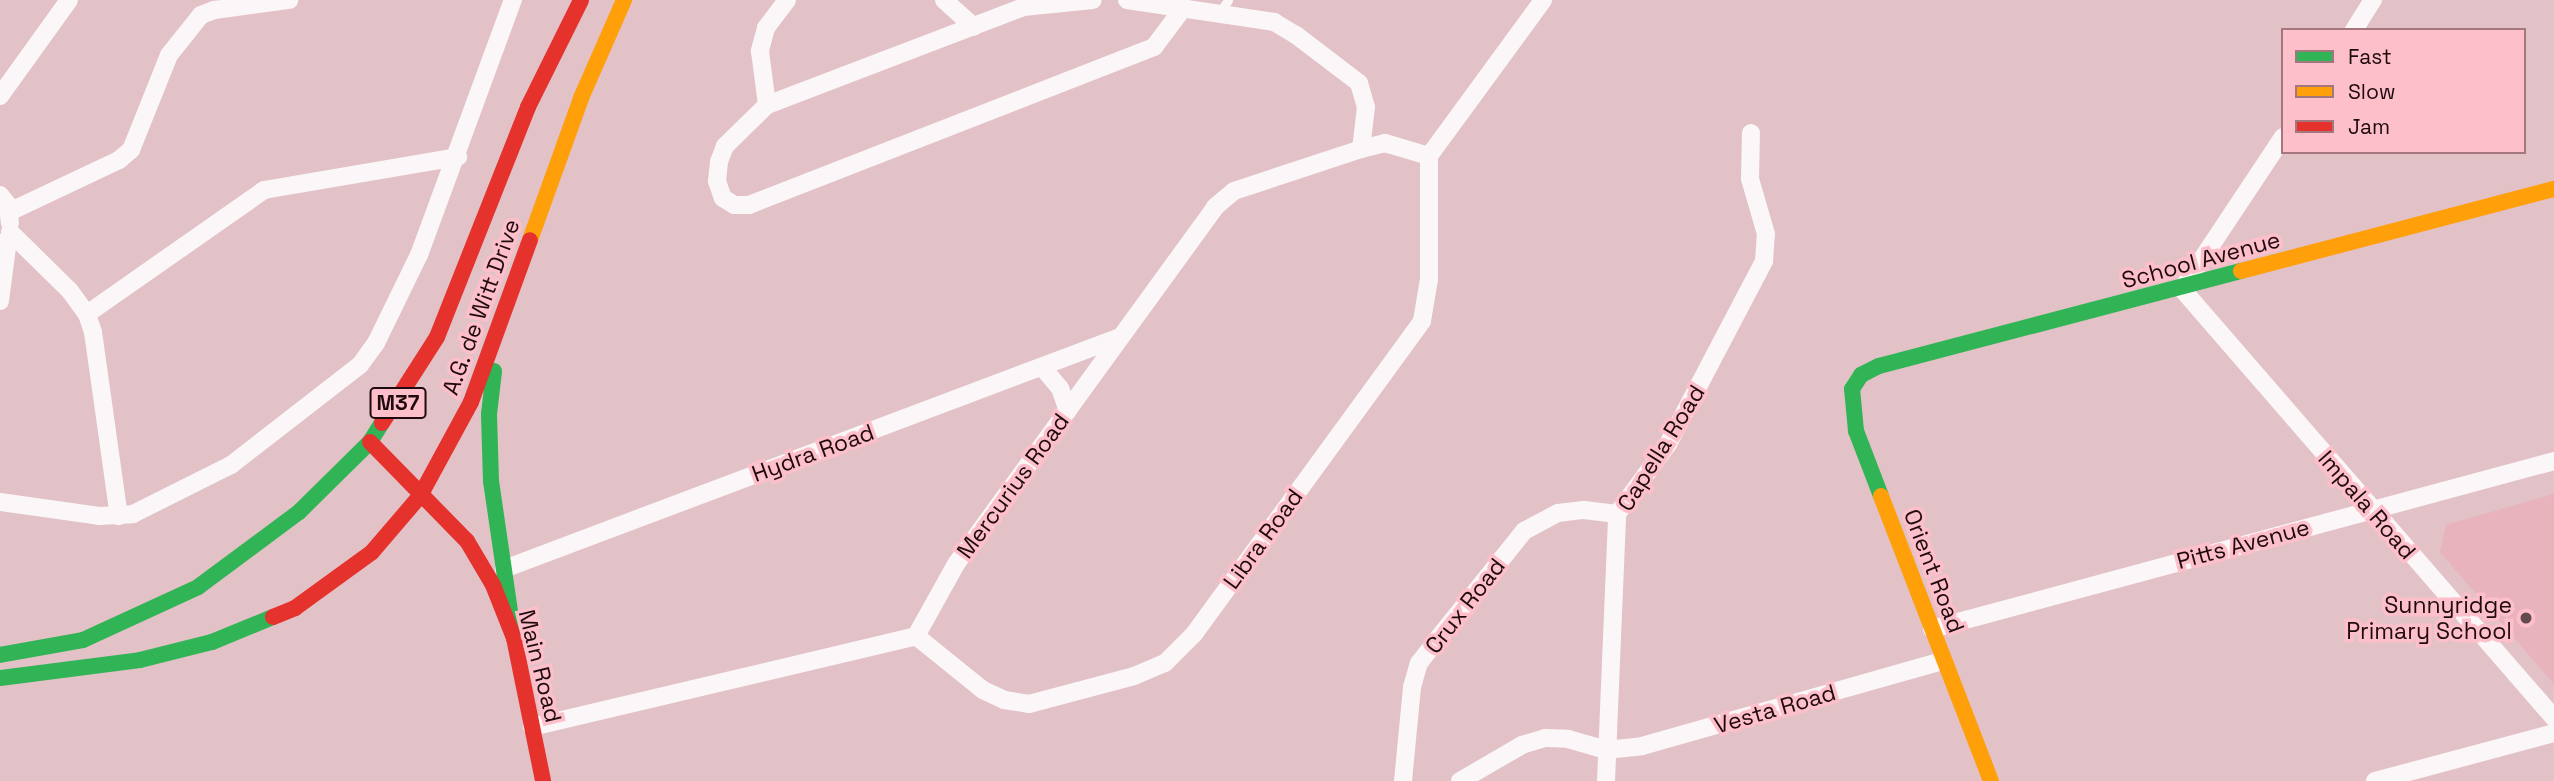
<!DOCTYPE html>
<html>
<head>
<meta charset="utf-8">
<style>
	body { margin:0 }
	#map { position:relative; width:2554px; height:781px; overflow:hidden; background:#e2c1c7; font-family:"Space Grotesk",sans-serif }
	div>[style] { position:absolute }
	.built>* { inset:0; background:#e8b3bd }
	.lane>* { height:9px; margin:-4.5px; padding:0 4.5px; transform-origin:4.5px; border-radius:4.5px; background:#fbf6f7 }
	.street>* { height:18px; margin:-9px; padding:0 9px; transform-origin:9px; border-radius:9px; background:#fbf6f7 }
	.fast>* { height:16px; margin:-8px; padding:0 8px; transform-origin:8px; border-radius:8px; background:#30b455 }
	.slow>* { height:16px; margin:-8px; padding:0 8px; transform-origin:8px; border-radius:8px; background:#ff9f0a }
	.jam>* { height:16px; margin:-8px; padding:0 8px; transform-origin:8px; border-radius:8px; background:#e5322d }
	.dots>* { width:19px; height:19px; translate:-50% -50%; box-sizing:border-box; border:4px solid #fdbfca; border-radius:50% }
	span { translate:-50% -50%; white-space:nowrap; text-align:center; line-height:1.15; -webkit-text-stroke:7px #fdbfca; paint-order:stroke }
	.shield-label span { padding:2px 5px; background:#fdbfca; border:2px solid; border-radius:5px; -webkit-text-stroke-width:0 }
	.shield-label { font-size:21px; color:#1f0a0f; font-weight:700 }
	.street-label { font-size:23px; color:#1f0a0f }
	.poi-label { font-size:23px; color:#1f0a0f }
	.right { translate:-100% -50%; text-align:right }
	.legend { position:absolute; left:2281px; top:28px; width:245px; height:126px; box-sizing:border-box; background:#fdbfca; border:2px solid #a4777f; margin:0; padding:9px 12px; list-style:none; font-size:21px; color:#1f0a0f }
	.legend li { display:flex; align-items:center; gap:14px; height:35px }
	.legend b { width:35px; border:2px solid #a4777f }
</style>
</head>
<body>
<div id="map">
	<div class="built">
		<div style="clip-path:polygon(2554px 494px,2554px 684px,2440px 552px,2446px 525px)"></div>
	</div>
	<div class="lane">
		<div style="left:1218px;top:14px;width:17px;rotate:-54deg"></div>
	</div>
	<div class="street">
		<div style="left:787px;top:0;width:35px;rotate:127deg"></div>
		<div style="left:766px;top:28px;width:24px;rotate:105deg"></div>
		<div style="left:760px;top:51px;width:54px;rotate:82.6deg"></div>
		<div style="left:767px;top:105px;width:274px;rotate:-20.9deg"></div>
		<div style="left:1023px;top:7px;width:70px;rotate:-5.7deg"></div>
		<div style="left:944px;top:0;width:40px;rotate:42deg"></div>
		<div style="left:1127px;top:0;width:149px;rotate:8.5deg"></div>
		<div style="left:1274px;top:22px;width:26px;rotate:31deg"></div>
		<div style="left:1296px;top:35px;width:79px;rotate:37.3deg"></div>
		<div style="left:1359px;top:83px;width:25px;rotate:74deg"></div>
		<div style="left:1366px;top:107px;width:42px;rotate:96.8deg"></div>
		<div style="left:2354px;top:30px;width:36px;rotate:-58deg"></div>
		<div style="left:0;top:96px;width:118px;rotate:-54.3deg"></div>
		<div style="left:767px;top:105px;width:59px;rotate:135.7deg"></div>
		<div style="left:725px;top:146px;width:17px;rotate:111deg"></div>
		<div style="left:719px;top:162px;width:19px;rotate:96deg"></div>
		<div style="left:717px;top:181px;width:18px;rotate:71deg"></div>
		<div style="left:723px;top:198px;width:13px;rotate:32deg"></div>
		<div style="left:734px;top:205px;width:15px"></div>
		<div style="left:749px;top:205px;width:435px;rotate:-21.3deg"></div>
		<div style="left:1154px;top:47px;width:50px;rotate:-53.1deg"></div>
		<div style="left:2283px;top:137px;width:182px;rotate:123.6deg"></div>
		<div style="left:2182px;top:289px;width:568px;rotate:49.07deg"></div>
		<div style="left:1429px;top:156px;width:193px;rotate:-53.8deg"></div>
		<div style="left:0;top:195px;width:13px;rotate:51deg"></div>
		<div style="left:8px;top:205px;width:18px;rotate:84deg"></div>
		<div style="left:9px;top:212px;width:122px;rotate:-25.3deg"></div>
		<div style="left:119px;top:160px;width:16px;rotate:-40deg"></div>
		<div style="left:131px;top:150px;width:102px;rotate:-68.2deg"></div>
		<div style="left:169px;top:55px;width:51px;rotate:-51.3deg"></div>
		<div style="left:201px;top:15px;width:14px;rotate:-21deg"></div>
		<div style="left:214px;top:10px;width:76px;rotate:-7.6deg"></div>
		<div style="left:10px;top:232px;width:84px;rotate:44.5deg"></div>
		<div style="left:70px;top:291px;width:29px;rotate:54deg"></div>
		<div style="left:87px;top:314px;width:19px;rotate:72deg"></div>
		<div style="left:93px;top:332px;width:186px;rotate:82deg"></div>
		<div style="left:0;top:301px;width:63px;rotate:-82.6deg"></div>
		<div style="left:87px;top:314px;width:216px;rotate:-35deg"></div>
		<div style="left:264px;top:190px;width:197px;rotate:-9.7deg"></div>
		<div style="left:1043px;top:368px;width:26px;rotate:50deg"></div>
		<div style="left:1060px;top:388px;width:24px;rotate:71deg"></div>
		<div style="left:0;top:502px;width:100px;rotate:8deg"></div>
		<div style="left:99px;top:516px;width:34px;rotate:-3deg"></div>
		<div style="left:133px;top:514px;width:110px;rotate:-26.6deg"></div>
		<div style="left:231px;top:465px;width:163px;rotate:-37.8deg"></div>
		<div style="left:360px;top:365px;width:27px;rotate:-54deg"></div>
		<div style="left:376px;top:343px;width:98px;rotate:-64deg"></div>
		<div style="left:419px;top:255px;width:272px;rotate:-69.8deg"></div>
		<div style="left:504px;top:569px;width:658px;rotate:-20.64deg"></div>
		<div style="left:1932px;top:629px;width:644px;rotate:-15.11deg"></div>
		<div style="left:916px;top:636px;width:86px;rotate:38.9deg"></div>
		<div style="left:983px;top:690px;width:23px;rotate:25deg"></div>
		<div style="left:1004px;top:700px;width:25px;rotate:9deg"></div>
		<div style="left:1029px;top:704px;width:109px;rotate:-14.9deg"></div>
		<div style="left:1134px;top:676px;width:34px;rotate:-23deg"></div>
		<div style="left:1165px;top:663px;width:41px;rotate:-45deg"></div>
		<div style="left:1194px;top:634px;width:387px;rotate:-53.9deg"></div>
		<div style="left:1422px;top:321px;width:43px;rotate:-80.5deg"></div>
		<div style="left:1429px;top:279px;width:123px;rotate:-90deg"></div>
		<div style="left:916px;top:636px;width:82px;rotate:-60.9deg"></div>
		<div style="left:956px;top:564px;width:441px;rotate:-54deg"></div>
		<div style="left:1215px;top:207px;width:25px;rotate:-40deg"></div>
		<div style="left:1234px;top:191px;width:134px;rotate:-18.3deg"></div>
		<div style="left:1361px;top:149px;width:25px;rotate:-14deg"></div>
		<div style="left:1385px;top:143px;width:46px;rotate:16.5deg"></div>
		<div style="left:532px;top:727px;width:395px;rotate:-13.3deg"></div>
		<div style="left:1403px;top:781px;width:94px;rotate:-84.5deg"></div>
		<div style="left:1412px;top:687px;width:25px;rotate:-74deg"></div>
		<div style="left:1419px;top:663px;width:28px;rotate:-52deg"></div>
		<div style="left:1436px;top:641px;width:141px;rotate:-51.3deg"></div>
		<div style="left:1524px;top:531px;width:38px;rotate:-28deg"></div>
		<div style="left:1558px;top:513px;width:26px;rotate:-7deg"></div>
		<div style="left:1584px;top:510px;width:33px;rotate:7deg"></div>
		<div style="left:1460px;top:781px;width:72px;rotate:-30.1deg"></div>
		<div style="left:1522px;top:745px;width:24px;rotate:-17deg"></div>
		<div style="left:1545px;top:738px;width:23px;rotate:2deg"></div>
		<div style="left:1568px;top:739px;width:40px;rotate:16deg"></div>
		<div style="left:1606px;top:750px;width:36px;rotate:-6deg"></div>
		<div style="left:1642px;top:746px;width:313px;rotate:-15.8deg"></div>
		<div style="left:1606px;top:781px;width:267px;rotate:-87.6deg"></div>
		<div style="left:1617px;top:514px;width:87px;rotate:-53.9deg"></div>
		<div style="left:1668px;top:444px;width:207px;rotate:-62.3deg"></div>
		<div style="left:1764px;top:261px;width:27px;rotate:-86deg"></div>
		<div style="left:1766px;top:234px;width:57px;rotate:-106.2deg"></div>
		<div style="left:1750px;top:179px;width:46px;rotate:-88.8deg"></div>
		<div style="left:2375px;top:781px;width:185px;rotate:-15deg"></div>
	</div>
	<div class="fast">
		<div style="left:494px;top:371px;width:43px;rotate:96.6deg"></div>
		<div style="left:489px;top:414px;width:67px;rotate:88.3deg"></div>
		<div style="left:491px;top:481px;width:159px;rotate:81.7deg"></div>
		<div style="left:1881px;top:496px;width:70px;rotate:-111deg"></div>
		<div style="left:1856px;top:431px;width:42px;rotate:-95.4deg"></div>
		<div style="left:1852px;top:389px;width:17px;rotate:-57deg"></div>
		<div style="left:1861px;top:375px;width:20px;rotate:-27deg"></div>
		<div style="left:1879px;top:366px;width:374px;rotate:-14.7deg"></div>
		<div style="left:0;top:655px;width:84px;rotate:-10.2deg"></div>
		<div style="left:83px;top:640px;width:127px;rotate:-24.7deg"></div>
		<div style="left:198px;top:587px;width:126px;rotate:-36.6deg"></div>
		<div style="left:299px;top:512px;width:100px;rotate:-44.6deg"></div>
		<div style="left:370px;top:442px;width:22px;rotate:-58deg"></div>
		<div style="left:0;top:678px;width:141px;rotate:-7.3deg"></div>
		<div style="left:140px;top:660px;width:74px;rotate:-14deg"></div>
		<div style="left:212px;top:642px;width:66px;rotate:-22.3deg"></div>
	</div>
	<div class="slow">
		<div style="left:530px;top:240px;width:151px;rotate:-70.2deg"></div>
		<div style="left:581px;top:98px;width:107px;rotate:-66.3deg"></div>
		<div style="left:2241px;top:271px;width:324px;rotate:-14.7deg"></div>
		<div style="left:1881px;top:496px;width:305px;rotate:68.9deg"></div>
	</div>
	<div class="jam">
		<div style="left:382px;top:423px;width:102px;rotate:-57.4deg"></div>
		<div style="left:437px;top:337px;width:247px;rotate:-68.4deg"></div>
		<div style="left:528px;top:107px;width:119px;rotate:-63.6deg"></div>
		<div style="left:370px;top:442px;width:139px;rotate:45.6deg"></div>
		<div style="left:467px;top:541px;width:51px;rotate:59.4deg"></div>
		<div style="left:493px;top:585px;width:57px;rotate:68.4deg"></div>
		<div style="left:514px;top:638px;width:146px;rotate:78.5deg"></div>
		<div style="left:273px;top:617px;width:24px;rotate:-22deg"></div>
		<div style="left:295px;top:608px;width:95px;rotate:-36deg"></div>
		<div style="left:372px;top:552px;width:74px;rotate:-49.4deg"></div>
		<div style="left:420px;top:496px;width:107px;rotate:-61.5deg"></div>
		<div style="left:471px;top:402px;width:172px;rotate:-70deg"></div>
	</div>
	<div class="dots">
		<div style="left:2526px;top:618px;background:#634a4f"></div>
	</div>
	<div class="shield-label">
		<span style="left:398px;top:403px">M37</span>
	</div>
	<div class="street-label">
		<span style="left:2201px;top:260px;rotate:-15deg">School Avenue</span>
		<span style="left:481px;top:307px;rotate:-70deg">A.G. de Witt Drive</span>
		<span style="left:1661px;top:448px;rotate:-58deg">Capella Road</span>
		<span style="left:813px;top:453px;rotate:-20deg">Hydra Road</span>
		<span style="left:1013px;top:486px;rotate:-54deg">Mercurius Road</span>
		<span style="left:2367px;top:505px;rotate:49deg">Impala Road</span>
		<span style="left:1263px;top:539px;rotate:-54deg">Libra Road</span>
		<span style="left:2243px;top:544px;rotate:-15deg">Pitts Avenue</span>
		<span style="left:1934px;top:571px;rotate:69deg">Orient Road</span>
		<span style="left:1465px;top:606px;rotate:-52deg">Crux Road</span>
		<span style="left:540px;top:666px;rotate:76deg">Main Road</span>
		<span style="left:1775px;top:709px;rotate:-16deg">Vesta Road</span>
	</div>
	<div class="poi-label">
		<span class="right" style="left:2512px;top:618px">Sunnyridge<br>Primary School</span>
	</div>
	<ul class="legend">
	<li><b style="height:9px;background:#30b455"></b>Fast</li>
	<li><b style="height:9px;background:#ff9f0a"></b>Slow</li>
	<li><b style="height:9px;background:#e5322d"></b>Jam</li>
	</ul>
</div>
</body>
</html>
